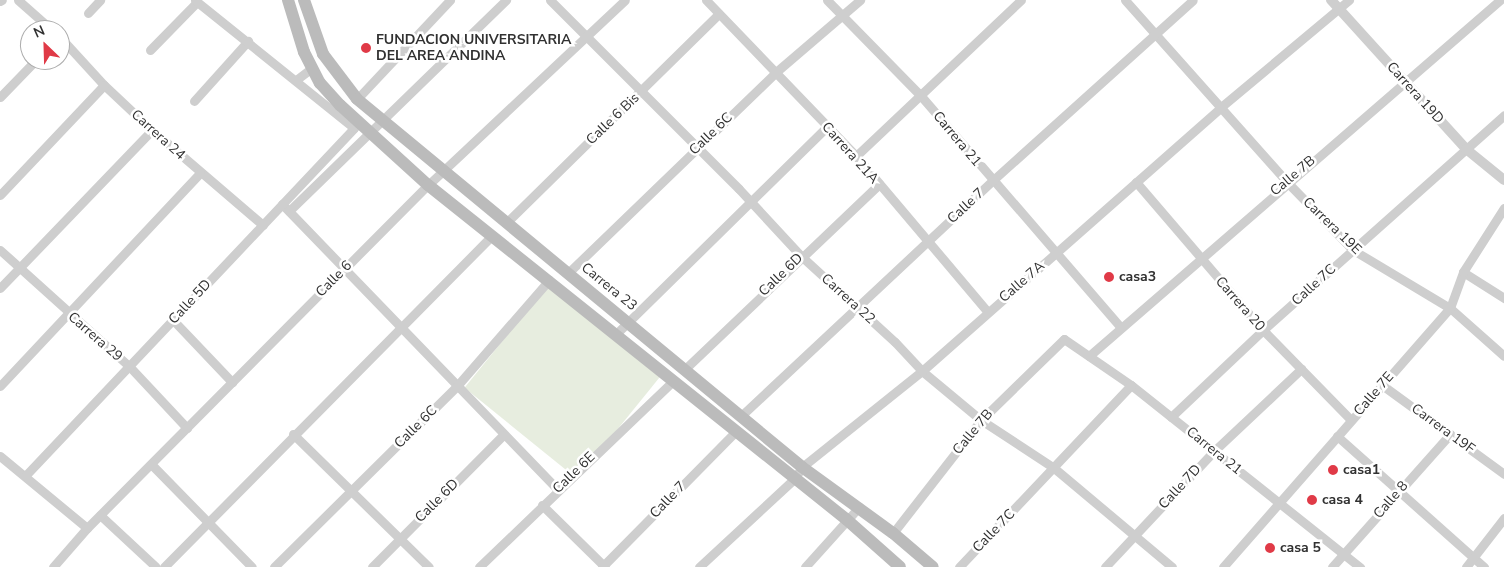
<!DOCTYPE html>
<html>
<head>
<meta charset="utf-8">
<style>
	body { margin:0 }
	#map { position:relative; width:1504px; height:567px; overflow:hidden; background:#fff; font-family:"Nunito Sans",sans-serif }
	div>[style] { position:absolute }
	.green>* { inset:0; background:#e7eddf; transform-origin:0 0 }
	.minor>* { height:9px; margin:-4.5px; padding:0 4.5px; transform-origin:4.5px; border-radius:4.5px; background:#cecece }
	.tertiary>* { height:10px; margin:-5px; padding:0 5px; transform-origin:5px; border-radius:5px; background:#cecece }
	.secondary>* { height:12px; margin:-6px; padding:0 6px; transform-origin:6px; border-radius:6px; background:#bbb }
	.dots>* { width:14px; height:14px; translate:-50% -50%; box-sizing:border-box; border:2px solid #fff; border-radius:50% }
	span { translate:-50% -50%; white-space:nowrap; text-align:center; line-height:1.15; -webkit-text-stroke:5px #fff; paint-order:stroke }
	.poi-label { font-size:14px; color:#313131; font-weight:700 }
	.left { translate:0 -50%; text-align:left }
	.street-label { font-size:14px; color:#313131 }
	.north { position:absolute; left:20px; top:20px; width:50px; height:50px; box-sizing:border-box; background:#fff; border:1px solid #adadad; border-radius:50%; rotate:336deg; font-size:14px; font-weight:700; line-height:20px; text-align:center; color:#313131 }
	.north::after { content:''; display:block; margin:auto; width:18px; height:22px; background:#e03a47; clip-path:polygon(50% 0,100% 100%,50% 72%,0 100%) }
</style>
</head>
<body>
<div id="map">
	<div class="green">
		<div style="left:547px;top:286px;width:145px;height:131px;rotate:39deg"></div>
	</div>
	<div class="minor">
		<div style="left:18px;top:0;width:45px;rotate:41.4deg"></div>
		<div style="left:550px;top:0;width:267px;rotate:45deg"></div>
		<div style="left:739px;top:189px;width:91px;rotate:47.2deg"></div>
		<div style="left:801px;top:256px;width:127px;rotate:42.5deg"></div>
		<div style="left:895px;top:342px;width:40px;rotate:47deg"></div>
		<div style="left:922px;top:371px;width:77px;rotate:39.7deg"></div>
		<div style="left:981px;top:420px;width:87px;rotate:33.3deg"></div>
		<div style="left:1054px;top:468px;width:154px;rotate:40deg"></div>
		<div style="left:706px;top:0;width:216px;rotate:46.1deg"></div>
		<div style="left:856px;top:156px;width:204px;rotate:49.8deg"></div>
		<div style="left:827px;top:0;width:134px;rotate:45.6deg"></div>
		<div style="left:921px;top:96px;width:306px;rotate:49.2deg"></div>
		<div style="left:1125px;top:0;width:244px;rotate:48.3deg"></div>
		<div style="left:1287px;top:182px;width:95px;rotate:45.9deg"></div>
		<div style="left:1353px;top:250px;width:113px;rotate:30.9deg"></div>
		<div style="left:1450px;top:308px;width:72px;rotate:41.6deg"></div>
		<div style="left:0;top:1px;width:2px;rotate:-27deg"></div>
		<div style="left:88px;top:13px;width:18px;rotate:-47deg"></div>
		<div style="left:60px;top:37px;width:65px;rotate:47.5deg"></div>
		<div style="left:104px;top:85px;width:66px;rotate:43.2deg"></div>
		<div style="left:152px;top:130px;width:146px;rotate:40.6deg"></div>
		<div style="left:150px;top:50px;width:67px;rotate:-45.6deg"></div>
		<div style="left:296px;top:80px;width:20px;rotate:-37deg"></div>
		<div style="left:0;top:97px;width:52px;rotate:-45.8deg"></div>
		<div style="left:357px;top:99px;width:136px;rotate:-46.8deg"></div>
		<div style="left:194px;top:101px;width:81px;rotate:-48deg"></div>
		<div style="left:856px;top:156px;width:227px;rotate:-43.4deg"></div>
		<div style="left:1136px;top:182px;width:195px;rotate:49.4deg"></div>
		<div style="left:1263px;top:330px;width:126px;rotate:45.6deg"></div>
		<div style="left:0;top:195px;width:151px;rotate:-46.6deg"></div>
		<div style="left:282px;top:204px;width:396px;rotate:46deg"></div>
		<div style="left:289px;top:211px;width:303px;rotate:-44.2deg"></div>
		<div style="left:507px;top:222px;width:297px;rotate:-44.5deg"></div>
		<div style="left:0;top:250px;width:173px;rotate:42deg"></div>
		<div style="left:129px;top:366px;width:85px;rotate:46.9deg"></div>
		<div style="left:1463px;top:272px;width:49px;rotate:32.4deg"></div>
		<div style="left:568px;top:273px;width:289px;rotate:-44deg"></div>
		<div style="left:776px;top:72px;width:111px;rotate:-40.6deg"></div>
		<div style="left:0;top:288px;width:219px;rotate:-46.1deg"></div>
		<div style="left:173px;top:320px;width:86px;rotate:46.4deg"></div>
		<div style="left:616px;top:334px;width:296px;rotate:-44.5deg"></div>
		<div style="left:1089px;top:356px;width:544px;rotate:-40.9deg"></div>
		<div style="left:686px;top:368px;width:267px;rotate:-43.6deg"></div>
		<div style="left:1382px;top:385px;width:151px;rotate:36.1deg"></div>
		<div style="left:0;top:386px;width:292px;rotate:-46.8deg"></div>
		<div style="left:742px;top:415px;width:342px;rotate:-43.1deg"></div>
		<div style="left:992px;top:181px;width:270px;rotate:-42deg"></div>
		<div style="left:1171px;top:417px;width:127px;rotate:-43.4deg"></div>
		<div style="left:1263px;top:330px;width:323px;rotate:-41.7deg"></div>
		<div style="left:293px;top:434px;width:190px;rotate:44.4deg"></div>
		<div style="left:1337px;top:436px;width:197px;rotate:41.7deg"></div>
		<div style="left:0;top:456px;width:113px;rotate:39.6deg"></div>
		<div style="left:151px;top:464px;width:144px;rotate:45.6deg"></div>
		<div style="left:26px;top:475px;width:477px;rotate:-46.6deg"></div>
		<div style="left:354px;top:128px;width:204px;rotate:-141.2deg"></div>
		<div style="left:542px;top:505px;width:88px;rotate:44.5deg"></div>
		<div style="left:100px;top:515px;width:76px;rotate:42.9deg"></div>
		<div style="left:893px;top:533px;width:143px;rotate:-52.1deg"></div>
		<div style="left:981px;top:420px;width:116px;rotate:-44.3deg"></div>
		<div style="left:1064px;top:339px;width:81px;rotate:34.5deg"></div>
		<div style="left:1131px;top:385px;width:293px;rotate:38.5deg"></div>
		<div style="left:53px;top:567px;width:52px;rotate:-48.9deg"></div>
		<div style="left:87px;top:528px;width:484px;rotate:-45.2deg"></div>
		<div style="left:428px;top:185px;width:270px;rotate:-43.2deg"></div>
		<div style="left:164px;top:567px;width:466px;rotate:-45.3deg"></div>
		<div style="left:274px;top:567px;width:256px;rotate:-44.7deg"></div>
		<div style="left:456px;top:387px;width:142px;rotate:-49deg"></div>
		<div style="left:372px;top:567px;width:185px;rotate:-45.2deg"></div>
		<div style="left:479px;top:567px;width:267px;rotate:-43.8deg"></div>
		<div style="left:602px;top:567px;width:188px;rotate:-45.4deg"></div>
		<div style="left:699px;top:567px;width:129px;rotate:-42.8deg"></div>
		<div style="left:794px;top:479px;width:14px;rotate:-56deg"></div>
		<div style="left:802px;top:467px;width:154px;rotate:-38.7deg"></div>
		<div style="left:922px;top:371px;width:399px;rotate:-41.4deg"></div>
		<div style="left:1221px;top:107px;width:167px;rotate:-39.9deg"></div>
		<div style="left:805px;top:567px;width:81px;rotate:-48deg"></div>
		<div style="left:959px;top:567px;width:250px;rotate:-46.6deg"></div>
		<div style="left:1105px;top:567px;width:159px;rotate:-46.8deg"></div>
		<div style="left:1214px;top:451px;width:120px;rotate:-43.3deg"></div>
		<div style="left:1223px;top:567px;width:344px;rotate:-48.8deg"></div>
		<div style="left:1450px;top:308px;width:38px;rotate:-70deg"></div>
		<div style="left:1463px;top:272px;width:76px;rotate:-57.4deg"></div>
		<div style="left:1332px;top:567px;width:178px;rotate:-48.4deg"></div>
		<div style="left:1466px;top:567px;width:62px;rotate:-52.2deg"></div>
	</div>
	<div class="tertiary">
		<div style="left:1331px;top:0;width:201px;rotate:47.8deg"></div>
		<div style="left:1466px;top:149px;width:49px;rotate:39.2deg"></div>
	</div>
	<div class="secondary">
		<div style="left:288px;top:0;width:54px;rotate:72.9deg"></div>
		<div style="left:304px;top:52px;width:35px;rotate:63deg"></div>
		<div style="left:320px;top:83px;width:30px;rotate:48deg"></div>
		<div style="left:340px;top:105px;width:119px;rotate:42.3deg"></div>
		<div style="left:428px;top:185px;width:535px;rotate:38.63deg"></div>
		<div style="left:846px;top:519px;width:72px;rotate:41.6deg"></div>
		<div style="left:304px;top:0;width:57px;rotate:70.6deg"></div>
		<div style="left:323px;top:54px;width:56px;rotate:52.9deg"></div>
		<div style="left:357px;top:99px;width:577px;rotate:39.59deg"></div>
		<div style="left:802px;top:467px;width:112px;rotate:36deg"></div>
		<div style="left:893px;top:533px;width:52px;rotate:40.4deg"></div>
	</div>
	<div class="dots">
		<div style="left:366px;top:48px;background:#e03a47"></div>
		<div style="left:1109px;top:277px;background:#e03a47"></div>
		<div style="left:1333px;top:470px;background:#e03a47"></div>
		<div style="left:1312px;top:500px;background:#e03a47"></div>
		<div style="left:1270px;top:548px;background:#e03a47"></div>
	</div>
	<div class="poi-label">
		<span class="left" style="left:376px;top:48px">FUNDACION UNIVERSITARIA<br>DEL AREA ANDINA</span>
		<span class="left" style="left:1119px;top:277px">casa3</span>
		<span class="left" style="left:1343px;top:470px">casa1</span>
		<span class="left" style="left:1322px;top:500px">casa 4</span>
		<span class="left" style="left:1280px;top:548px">casa 5</span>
	</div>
	<div class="street-label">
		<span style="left:1415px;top:93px;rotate:48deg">Carrera 19D</span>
		<span style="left:613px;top:119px;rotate:-44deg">Calle 6 Bis</span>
		<span style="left:711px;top:134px;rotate:-44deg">Calle 6C</span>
		<span style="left:158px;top:135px;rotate:42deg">Carrera 24</span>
		<span style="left:957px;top:139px;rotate:50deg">Carrera 21</span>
		<span style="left:850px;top:153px;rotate:48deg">Carrera 21A</span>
		<span style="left:1293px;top:176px;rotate:-40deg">Calle 7B</span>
		<span style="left:966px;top:206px;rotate:-43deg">Calle 7</span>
		<span style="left:1332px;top:226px;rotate:44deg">Carrera 19E</span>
		<span style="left:781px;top:275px;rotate:-44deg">Calle 6D</span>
		<span style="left:334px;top:279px;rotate:-45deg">Calle 6</span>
		<span style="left:1022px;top:282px;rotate:-41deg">Calle 7A</span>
		<span style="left:1314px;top:285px;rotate:-42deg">Calle 7C</span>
		<span style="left:609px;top:287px;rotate:39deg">Carrera 23</span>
		<span style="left:848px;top:299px;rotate:42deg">Carrera 22</span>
		<span style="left:190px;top:302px;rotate:-47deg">Calle 5D</span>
		<span style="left:1240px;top:304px;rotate:49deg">Carrera 20</span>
		<span style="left:95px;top:337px;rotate:41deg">Carrera 29</span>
		<span style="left:1374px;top:394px;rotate:-49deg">Calle 7E</span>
		<span style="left:416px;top:427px;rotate:-45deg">Calle 6C</span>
		<span style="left:1443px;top:429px;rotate:36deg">Carrera 19F</span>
		<span style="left:973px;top:432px;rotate:-50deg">Calle 7B</span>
		<span style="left:1214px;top:451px;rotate:39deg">Carrera 21</span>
		<span style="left:574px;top:473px;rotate:-44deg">Calle 6E</span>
		<span style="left:1180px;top:487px;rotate:-47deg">Calle 7D</span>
		<span style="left:668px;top:500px;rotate:-46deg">Calle 7</span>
		<span style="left:1391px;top:500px;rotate:-49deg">Calle 8</span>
		<span style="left:437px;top:501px;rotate:-45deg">Calle 6D</span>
		<span style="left:994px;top:531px;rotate:-46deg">Calle 7C</span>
	</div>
	<div class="north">N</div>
</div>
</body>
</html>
